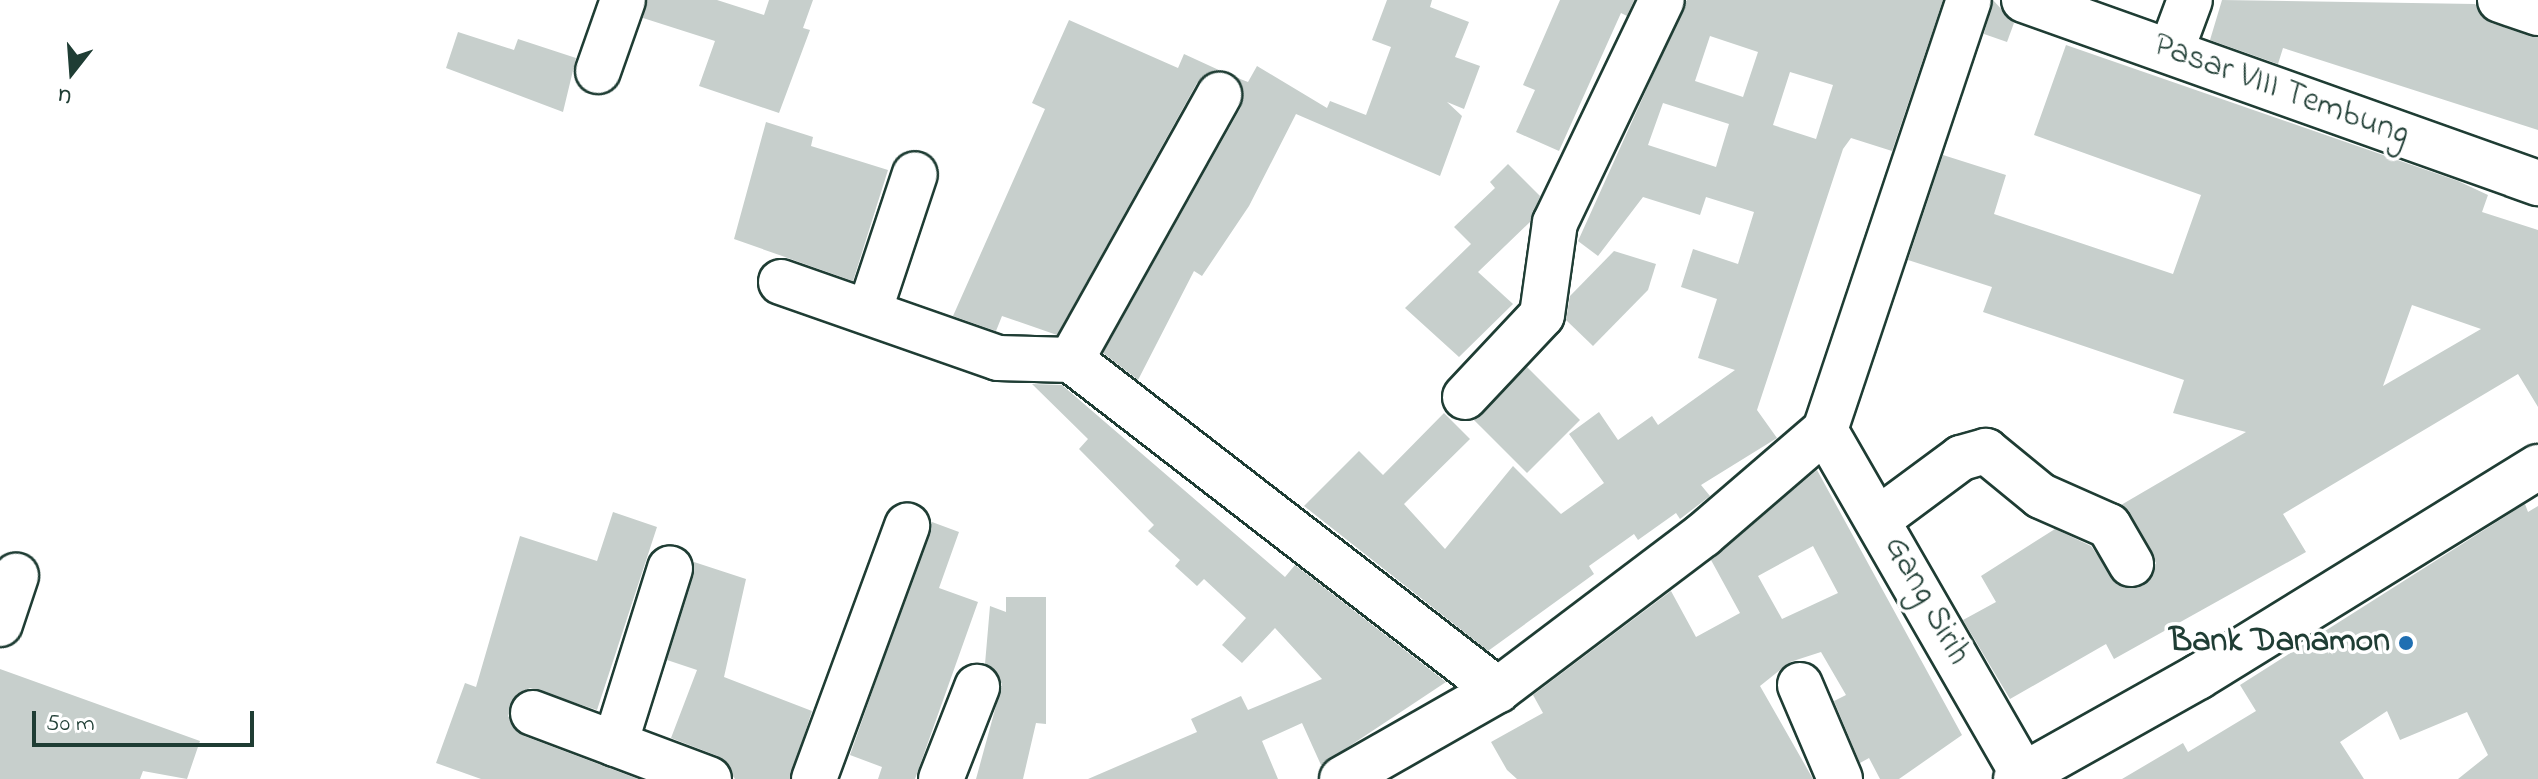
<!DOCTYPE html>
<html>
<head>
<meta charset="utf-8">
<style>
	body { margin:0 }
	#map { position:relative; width:2538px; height:779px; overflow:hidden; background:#fff; font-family:"Indie Flower",sans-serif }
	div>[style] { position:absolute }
	.building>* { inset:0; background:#c7cfcc; transform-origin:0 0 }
	.roads { filter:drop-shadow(2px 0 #1f3d34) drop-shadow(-2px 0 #1f3d34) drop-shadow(0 2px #1f3d34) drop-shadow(0 -2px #1f3d34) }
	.minor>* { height:44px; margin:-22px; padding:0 22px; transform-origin:22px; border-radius:22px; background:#fff }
	.highway>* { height:44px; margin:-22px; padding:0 22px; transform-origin:22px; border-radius:22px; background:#fff }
	.dots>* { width:22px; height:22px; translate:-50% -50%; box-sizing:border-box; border:4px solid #fff; border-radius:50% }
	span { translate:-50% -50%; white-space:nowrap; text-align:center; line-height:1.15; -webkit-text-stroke:7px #fff; paint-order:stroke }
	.street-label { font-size:34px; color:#1f3d34 }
	.poi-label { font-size:34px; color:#1f3d34; font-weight:700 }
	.right { translate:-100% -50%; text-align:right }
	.north { position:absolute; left:32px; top:32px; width:80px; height:80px; -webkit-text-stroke:6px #fff; paint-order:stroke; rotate:197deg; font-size:22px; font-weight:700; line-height:32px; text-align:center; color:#1f3d34 }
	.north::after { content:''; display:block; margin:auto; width:28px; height:36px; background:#1f3d34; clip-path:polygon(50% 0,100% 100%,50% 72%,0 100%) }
	.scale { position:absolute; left:32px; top:711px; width:222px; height:36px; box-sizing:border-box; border:4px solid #1f3d34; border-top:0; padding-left:10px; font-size:24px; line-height:28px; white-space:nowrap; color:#1f3d34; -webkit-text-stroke:6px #fff; paint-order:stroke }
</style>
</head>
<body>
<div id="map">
	<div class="building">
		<div style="clip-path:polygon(647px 0,717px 0,764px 15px,769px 0,813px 0,803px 28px,810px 30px,779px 113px,699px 86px,715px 41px,643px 18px)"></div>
		<div style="clip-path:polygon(1387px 0,1432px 0,1430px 7px,1469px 22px,1455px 57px,1480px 66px,1464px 109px,1447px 102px,1462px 116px,1440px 176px,1296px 114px,1249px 206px,1202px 276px,1194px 271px,1138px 380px,1103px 353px,1241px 107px,1235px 77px,1248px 82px,1257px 66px,1327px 108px,1330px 101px,1366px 115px,1391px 47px,1372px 40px)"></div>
		<div style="clip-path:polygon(1560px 0,1634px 0,1627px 16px,1621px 13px,1559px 151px,1516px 132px,1535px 90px,1523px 85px)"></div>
		<div style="clip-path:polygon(evenodd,1687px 0,1943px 0,1892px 151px,1851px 138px,1843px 149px,1757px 410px,1777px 438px,1701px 485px,1710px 496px,1680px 519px,1676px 513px,1638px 540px,1634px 534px,1589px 566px,1594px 574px,1488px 651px,1304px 506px,1359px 451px,1383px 475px,1444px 413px,1470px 439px,1404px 504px,1445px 549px,1513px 466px,1561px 514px,1604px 483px,1569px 434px,1599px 412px,1618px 440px,1652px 416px,1658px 425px,1735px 370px,1698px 358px,1717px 299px,1681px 287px,1693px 249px,1738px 264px,1754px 212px,1706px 197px,1700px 215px,1643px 197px,1598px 256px,1578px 241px,1687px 0,1710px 36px,1758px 52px,1743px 97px,1695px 81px,1710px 36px,1687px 0,1790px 72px,1833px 85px,1816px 139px,1773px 125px,1790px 72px,1687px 0,1663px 103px,1729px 124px,1716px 167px,1648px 145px,1663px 103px)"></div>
		<div style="clip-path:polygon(1993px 0,2014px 23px,2007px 42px,1984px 34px)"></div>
		<div style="clip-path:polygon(2222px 0,2475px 4px,2491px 23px,2538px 37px,2538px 130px,2283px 48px,2278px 64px,2210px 40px)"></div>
		<div style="clip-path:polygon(1069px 20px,1178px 68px,1184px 54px,1221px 71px,1197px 83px,1057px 335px,1002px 316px,996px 331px,953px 316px,1045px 109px,1032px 103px)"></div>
		<div style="clip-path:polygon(458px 32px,514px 50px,518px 39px,576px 58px,563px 112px,446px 68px)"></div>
		<div style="clip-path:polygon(evenodd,2066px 45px,2458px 181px,2488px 195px,2482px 212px,2538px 230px,2538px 407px,2518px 374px,2283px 514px,2306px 552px,2114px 659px,2106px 644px,2010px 699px,1963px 620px,1996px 602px,1981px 576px,2055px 529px,2091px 546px,2118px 585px,2143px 586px,2156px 563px,2121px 505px,2246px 432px,2173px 413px,2184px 380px,1983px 312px,1992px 287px,1908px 260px,1943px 155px,2006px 175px,1994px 214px,2173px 274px,2201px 195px,2034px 135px,2066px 45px,2412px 305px,2481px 329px,2383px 386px,2412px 305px)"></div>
		<div style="clip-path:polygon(766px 122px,813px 137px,811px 146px,888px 170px,853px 281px,734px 239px)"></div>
		<div style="clip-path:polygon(1508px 164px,1540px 196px,1530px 222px,1478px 272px,1513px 304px,1459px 357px,1405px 308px,1471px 244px,1454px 227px,1495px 188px,1490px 182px)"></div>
		<div style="clip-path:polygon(1614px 251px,1656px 264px,1648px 290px,1593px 346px,1566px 320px,1570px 296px)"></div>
		<div style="left:1527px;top:367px;width:75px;height:75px;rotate:45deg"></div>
		<div style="clip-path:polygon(1032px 384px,1062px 385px,1285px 577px,1295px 565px,1446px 682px,1321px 765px,1302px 723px,1262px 741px,1278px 779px,1088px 779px,1197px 732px,1191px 719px,1241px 696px,1248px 710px,1322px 679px,1275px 628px,1242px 663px,1222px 645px,1246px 618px,1204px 579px,1197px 586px,1175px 566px,1180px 560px,1148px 531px,1154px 525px,1079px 449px,1088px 439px)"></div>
		<div style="clip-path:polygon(evenodd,1817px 470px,1962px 735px,1899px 779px,1880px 779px,1869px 758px,1860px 763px,1834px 701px,1846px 695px,1821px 652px,1790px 662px,1760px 686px,1813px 779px,1517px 779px,1507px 770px,1491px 742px,1543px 713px,1533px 695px,1671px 591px,1696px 637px,1740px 613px,1711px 560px,1817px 470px,1813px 546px,1838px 593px,1782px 619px,1758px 576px,1813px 546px)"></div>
		<div style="clip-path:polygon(2525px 504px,2528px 512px,2538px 506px,2538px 779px,2458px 779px,2488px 755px,2467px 712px,2400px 740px,2387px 711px,2340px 742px,2364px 779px,2122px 779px,2183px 743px,2188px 752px,2256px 711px,2240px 685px)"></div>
		<div style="clip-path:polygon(613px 512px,657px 527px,597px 710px,530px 688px,517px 694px,508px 716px,524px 736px,638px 779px,481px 779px,436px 763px,465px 683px,476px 687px,520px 536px,597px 561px)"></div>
		<div style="clip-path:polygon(932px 522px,959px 532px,939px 588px,978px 602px,915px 779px,878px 779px,882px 767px,850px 755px)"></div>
		<div style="clip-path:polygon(694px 562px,746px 579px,724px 677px,812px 711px,790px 779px,735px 779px,718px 756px,671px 738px,697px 670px,667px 660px)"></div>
		<div style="clip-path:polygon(1006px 597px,1046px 597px,1046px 724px,1036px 723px,1023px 779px,976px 779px,1002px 684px,985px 664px,990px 606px,1006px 612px)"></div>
		<div style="clip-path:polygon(0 669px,200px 741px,187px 779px,143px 771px,140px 779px,0 779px)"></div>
	</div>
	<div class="roads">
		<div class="minor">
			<div style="left:2024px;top:0;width:546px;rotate:19.6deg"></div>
			<div style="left:2500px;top:0;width:40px;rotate:18.9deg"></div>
			<div style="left:2171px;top:51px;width:54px;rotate:-69.6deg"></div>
			<div style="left:598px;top:71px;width:75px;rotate:-70.6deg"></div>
			<div style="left:781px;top:282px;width:230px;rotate:19.3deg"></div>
			<div style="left:998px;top:358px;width:73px;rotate:1.6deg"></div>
			<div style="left:1071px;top:360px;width:540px;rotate:37.7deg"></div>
			<div style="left:869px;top:312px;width:145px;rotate:-71.6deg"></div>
			<div style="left:1071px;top:360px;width:304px;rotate:-60.8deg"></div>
			<div style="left:1465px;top:397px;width:112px;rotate:-46.8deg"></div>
			<div style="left:1542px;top:315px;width:93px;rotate:-82deg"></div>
			<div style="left:1555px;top:223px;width:247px;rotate:-64.4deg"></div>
			<div style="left:1825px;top:430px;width:398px;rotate:60.1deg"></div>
			<div style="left:1880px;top:518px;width:101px;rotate:-36.5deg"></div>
			<div style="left:1961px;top:458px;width:26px;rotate:-16deg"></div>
			<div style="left:1986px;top:451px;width:71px;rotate:39.3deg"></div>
			<div style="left:2041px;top:496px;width:74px;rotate:23.8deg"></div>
			<div style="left:2109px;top:526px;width:44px;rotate:59.9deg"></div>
			<div style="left:0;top:624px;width:51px;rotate:-71.6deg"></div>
			<div style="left:1800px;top:685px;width:102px;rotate:66.9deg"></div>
			<div style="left:533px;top:713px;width:188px;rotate:20.6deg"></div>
			<div style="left:615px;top:744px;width:184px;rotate:-72.6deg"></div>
			<div style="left:814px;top:779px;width:270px;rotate:-69.8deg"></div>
			<div style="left:941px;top:779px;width:99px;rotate:-68.6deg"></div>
			<div style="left:1342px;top:779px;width:180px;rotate:-29.7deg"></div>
			<div style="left:1498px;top:690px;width:257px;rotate:-37.1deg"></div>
			<div style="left:1703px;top:535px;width:161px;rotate:-40.7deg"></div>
			<div style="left:1825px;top:430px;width:453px;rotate:-71.5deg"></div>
		</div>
		<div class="highway">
			<div style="left:2016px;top:779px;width:209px;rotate:-29.3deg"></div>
			<div style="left:2198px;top:677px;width:400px;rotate:-31.7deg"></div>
		</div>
	</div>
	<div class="dots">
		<div style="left:2406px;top:643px;background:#1f6fb2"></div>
	</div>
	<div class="street-label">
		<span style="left:2281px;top:91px;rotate:20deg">Pasar VIII Tembung</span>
		<span style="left:1926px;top:601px;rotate:61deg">Gang Sirih</span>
	</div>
	<div class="poi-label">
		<span class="right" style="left:2390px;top:643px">Bank Danamon</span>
	</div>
	<div class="north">U</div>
	<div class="scale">50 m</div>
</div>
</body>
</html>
